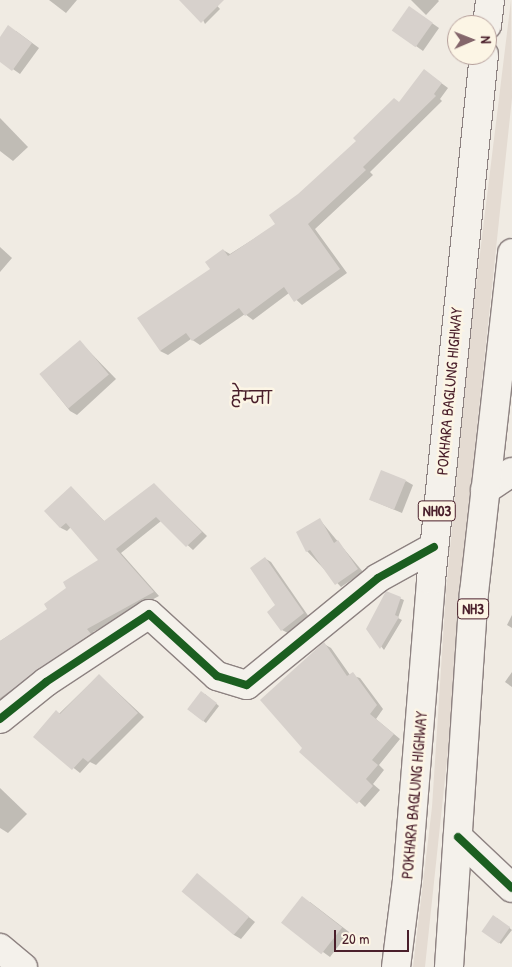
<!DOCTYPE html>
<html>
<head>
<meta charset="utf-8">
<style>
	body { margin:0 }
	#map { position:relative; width:512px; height:967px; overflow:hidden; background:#f0ebe3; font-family:"Patrick Hand","Playpen Sans Deva",sans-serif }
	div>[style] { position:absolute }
	.green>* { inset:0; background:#e4dbd2 }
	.shadow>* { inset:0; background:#0003 }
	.building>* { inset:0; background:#d7d1cc; transform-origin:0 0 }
	.roads { filter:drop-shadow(1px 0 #8d8281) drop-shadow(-1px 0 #8d8281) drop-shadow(0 1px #8d8281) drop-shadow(0 -1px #8d8281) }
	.street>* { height:28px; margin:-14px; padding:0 14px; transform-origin:14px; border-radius:14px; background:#f4f1eb }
	.highway>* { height:28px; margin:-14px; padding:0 14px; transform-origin:14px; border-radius:14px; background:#f4f1eb }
	.cycleway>* { height:8px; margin:-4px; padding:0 4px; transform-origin:4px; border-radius:4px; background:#1b5e20 }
	span { translate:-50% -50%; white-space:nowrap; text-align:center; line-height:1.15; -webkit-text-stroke:5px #fcf5e5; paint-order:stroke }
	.shield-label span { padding:1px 4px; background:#fcf5e5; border:1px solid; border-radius:4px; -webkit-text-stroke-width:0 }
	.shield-label { font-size:15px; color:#4a1f2b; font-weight:700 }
	.street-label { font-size:16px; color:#4a1f2b }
	.neighbourhood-label { font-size:18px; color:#4a1f2b }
	.north { position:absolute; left:447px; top:15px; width:50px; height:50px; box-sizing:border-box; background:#fcf5e5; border:1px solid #b59f9b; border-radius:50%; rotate:89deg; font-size:14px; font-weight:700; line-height:20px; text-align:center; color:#4a1f2b }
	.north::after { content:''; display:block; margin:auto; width:18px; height:22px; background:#84666b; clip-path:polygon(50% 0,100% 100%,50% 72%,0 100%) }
	.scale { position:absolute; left:334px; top:930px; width:75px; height:22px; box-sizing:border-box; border:2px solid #4a1f2b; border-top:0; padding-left:6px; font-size:15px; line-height:18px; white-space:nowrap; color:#4a1f2b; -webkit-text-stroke:4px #fcf5e5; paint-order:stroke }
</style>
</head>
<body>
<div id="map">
	<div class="green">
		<div style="clip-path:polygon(511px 0,512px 98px,470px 494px,449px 741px,425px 967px,413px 967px,432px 807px,446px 592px,470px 335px)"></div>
	</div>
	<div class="shadow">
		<div style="clip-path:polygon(49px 0,77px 0,66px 13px)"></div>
		<div style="clip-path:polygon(193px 0,212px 0,220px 9px,205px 24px)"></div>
		<div style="clip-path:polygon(411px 0,438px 0,439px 1px,426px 15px)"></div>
		<div style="clip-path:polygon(416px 12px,439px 28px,423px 51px,416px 46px)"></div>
		<div style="clip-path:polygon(16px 31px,39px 48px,20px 74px,0 60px,0 39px)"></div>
		<div style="clip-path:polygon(425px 71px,448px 88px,440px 99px,442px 101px,370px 172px,373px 175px,315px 229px,347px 273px,302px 305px,289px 293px,253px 320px,245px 314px,200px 345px,191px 339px,168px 355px,160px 351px,223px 250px,230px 254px,277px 224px,299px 195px,400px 102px)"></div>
		<div style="clip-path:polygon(0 118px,28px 147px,13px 161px,0 151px)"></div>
		<div style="clip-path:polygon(0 247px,12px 258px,0 272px)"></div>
		<div style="clip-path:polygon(80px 342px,116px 379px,77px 415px,70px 411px,42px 376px)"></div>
		<div style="clip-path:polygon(406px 481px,413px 485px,402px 513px,371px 500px)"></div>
		<div style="clip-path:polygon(154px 484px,207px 536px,193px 550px,161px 521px,121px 553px,159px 596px,93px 632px,96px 637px,0 704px,0 641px,49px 610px,100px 561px,71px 527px,67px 531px,61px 528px,46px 511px,71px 487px,105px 522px)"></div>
		<div style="clip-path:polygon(320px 520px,363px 572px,341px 587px,307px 551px)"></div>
		<div style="clip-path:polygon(266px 559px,271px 562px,309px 617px,288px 633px,282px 630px)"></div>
		<div style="clip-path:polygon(387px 593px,404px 600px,398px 618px,402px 620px,384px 650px,367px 629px)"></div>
		<div style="clip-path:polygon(512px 615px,512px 628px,507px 625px)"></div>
		<div style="clip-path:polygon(324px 644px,331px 648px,350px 675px,360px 678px,383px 709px,376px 719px,400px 739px,379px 765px,384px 770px,373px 784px,380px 790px,365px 807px,304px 748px)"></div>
		<div style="clip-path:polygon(512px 672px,512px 687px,505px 682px)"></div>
		<div style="clip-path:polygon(99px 675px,144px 717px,96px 765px,90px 762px,80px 773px,35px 737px)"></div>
		<div style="clip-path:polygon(205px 694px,219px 706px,206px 723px,188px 709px)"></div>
		<div style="clip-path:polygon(0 788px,27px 814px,8px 833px,0 828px)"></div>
		<div style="clip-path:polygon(197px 875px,255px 922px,241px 939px,234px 935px)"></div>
		<div style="clip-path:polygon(310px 902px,349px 932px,330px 957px,284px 924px)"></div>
		<div style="clip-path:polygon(497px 918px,512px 930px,501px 944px,483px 930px)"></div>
	</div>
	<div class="building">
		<div style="clip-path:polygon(179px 0,224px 0,201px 23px)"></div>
		<div style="left:409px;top:6px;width:29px;height:30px;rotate:35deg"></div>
		<div style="clip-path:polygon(8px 25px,32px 43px,12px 71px,0 62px,0 37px)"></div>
		<div style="clip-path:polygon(424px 69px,442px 83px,434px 94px,436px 96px,363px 167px,366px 170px,308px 224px,340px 269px,294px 302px,284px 287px,245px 316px,239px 308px,192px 341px,186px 333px,160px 351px,137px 318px,210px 269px,205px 262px,223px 249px,228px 256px,275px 224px,269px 215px,298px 194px,356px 141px,353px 138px,394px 98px,399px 102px)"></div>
		<div style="left:80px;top:340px;width:45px;height:53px;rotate:50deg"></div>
		<div style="left:381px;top:470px;width:27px;height:32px;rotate:22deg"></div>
		<div style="clip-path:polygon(154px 483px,202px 532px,186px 547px,156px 517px,116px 549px,154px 592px,87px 629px,91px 634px,0 698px,0 641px,47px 609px,44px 604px,66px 588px,63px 582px,98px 560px,66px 523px,60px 528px,44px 511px,71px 486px,104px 521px)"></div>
		<div style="clip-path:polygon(320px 518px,334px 543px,338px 540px,358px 569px,335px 585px,310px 550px,306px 552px,296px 532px)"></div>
		<div style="clip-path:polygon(265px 557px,304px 613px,281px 631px,267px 612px,275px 605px,250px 568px)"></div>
		<div style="clip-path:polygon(386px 591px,401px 597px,395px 615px,399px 617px,380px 649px,366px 629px)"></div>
		<div style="clip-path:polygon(324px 642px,347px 676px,353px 672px,377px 705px,370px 714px,394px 734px,372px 760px,378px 765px,366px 779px,373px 786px,357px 804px,299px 752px,302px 748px,260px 700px)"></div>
		<div style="clip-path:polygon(99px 674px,138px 713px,88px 762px,83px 758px,72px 770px,33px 737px,56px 710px,60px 714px)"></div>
		<div style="left:201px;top:691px;width:20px;height:23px;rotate:37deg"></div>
		<div style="left:197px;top:873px;width:68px;height:24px;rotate:40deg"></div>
		<div style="left:302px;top:896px;width:51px;height:34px;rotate:38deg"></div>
		<div style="left:493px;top:915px;width:21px;height:20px;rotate:35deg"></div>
	</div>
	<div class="roads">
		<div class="street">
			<div style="left:485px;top:490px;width:32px;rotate:-34deg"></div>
			<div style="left:0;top:719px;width:59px;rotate:-38.8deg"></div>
			<div style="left:46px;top:682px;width:123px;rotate:-33.4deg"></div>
			<div style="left:149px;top:614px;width:92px;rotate:42.4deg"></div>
			<div style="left:217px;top:676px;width:31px;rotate:17deg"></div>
			<div style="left:247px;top:685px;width:169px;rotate:-39.2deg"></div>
			<div style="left:378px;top:578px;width:64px;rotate:-29deg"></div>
			<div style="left:458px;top:837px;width:74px;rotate:43.4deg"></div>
			<div style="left:0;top:948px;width:30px;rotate:40deg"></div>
		</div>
		<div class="highway">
			<div style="left:487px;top:25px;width:25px;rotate:-83deg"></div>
			<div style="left:396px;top:967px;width:88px;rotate:-82.8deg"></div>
			<div style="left:407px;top:880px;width:301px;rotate:-85.4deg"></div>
			<div style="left:431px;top:580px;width:528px;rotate:-84.24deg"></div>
			<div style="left:449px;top:967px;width:375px;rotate:-86.2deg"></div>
			<div style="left:474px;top:593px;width:342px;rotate:-83.6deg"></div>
		</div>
	</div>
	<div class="cycleway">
		<div style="left:0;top:719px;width:59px;rotate:-38.8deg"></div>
		<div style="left:46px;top:682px;width:123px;rotate:-33.4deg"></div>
		<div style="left:149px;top:614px;width:92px;rotate:42.4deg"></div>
		<div style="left:217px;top:676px;width:31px;rotate:17deg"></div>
		<div style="left:247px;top:685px;width:169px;rotate:-39.2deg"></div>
		<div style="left:378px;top:578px;width:64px;rotate:-29deg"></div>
		<div style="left:458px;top:837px;width:74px;rotate:43.4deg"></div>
	</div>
	<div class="shield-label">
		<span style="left:437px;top:511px">NH03</span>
		<span style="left:473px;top:609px">NH3</span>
	</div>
	<div class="street-label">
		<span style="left:449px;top:391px;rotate:-85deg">POKHARA BAGLUNG HIGHWAY</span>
		<span style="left:414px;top:795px;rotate:-85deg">POKHARA BAGLUNG HIGHWAY</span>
	</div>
	<div class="neighbourhood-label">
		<span style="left:251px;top:398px">हेम्जा</span>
	</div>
	<div class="north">N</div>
	<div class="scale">20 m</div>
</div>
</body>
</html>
